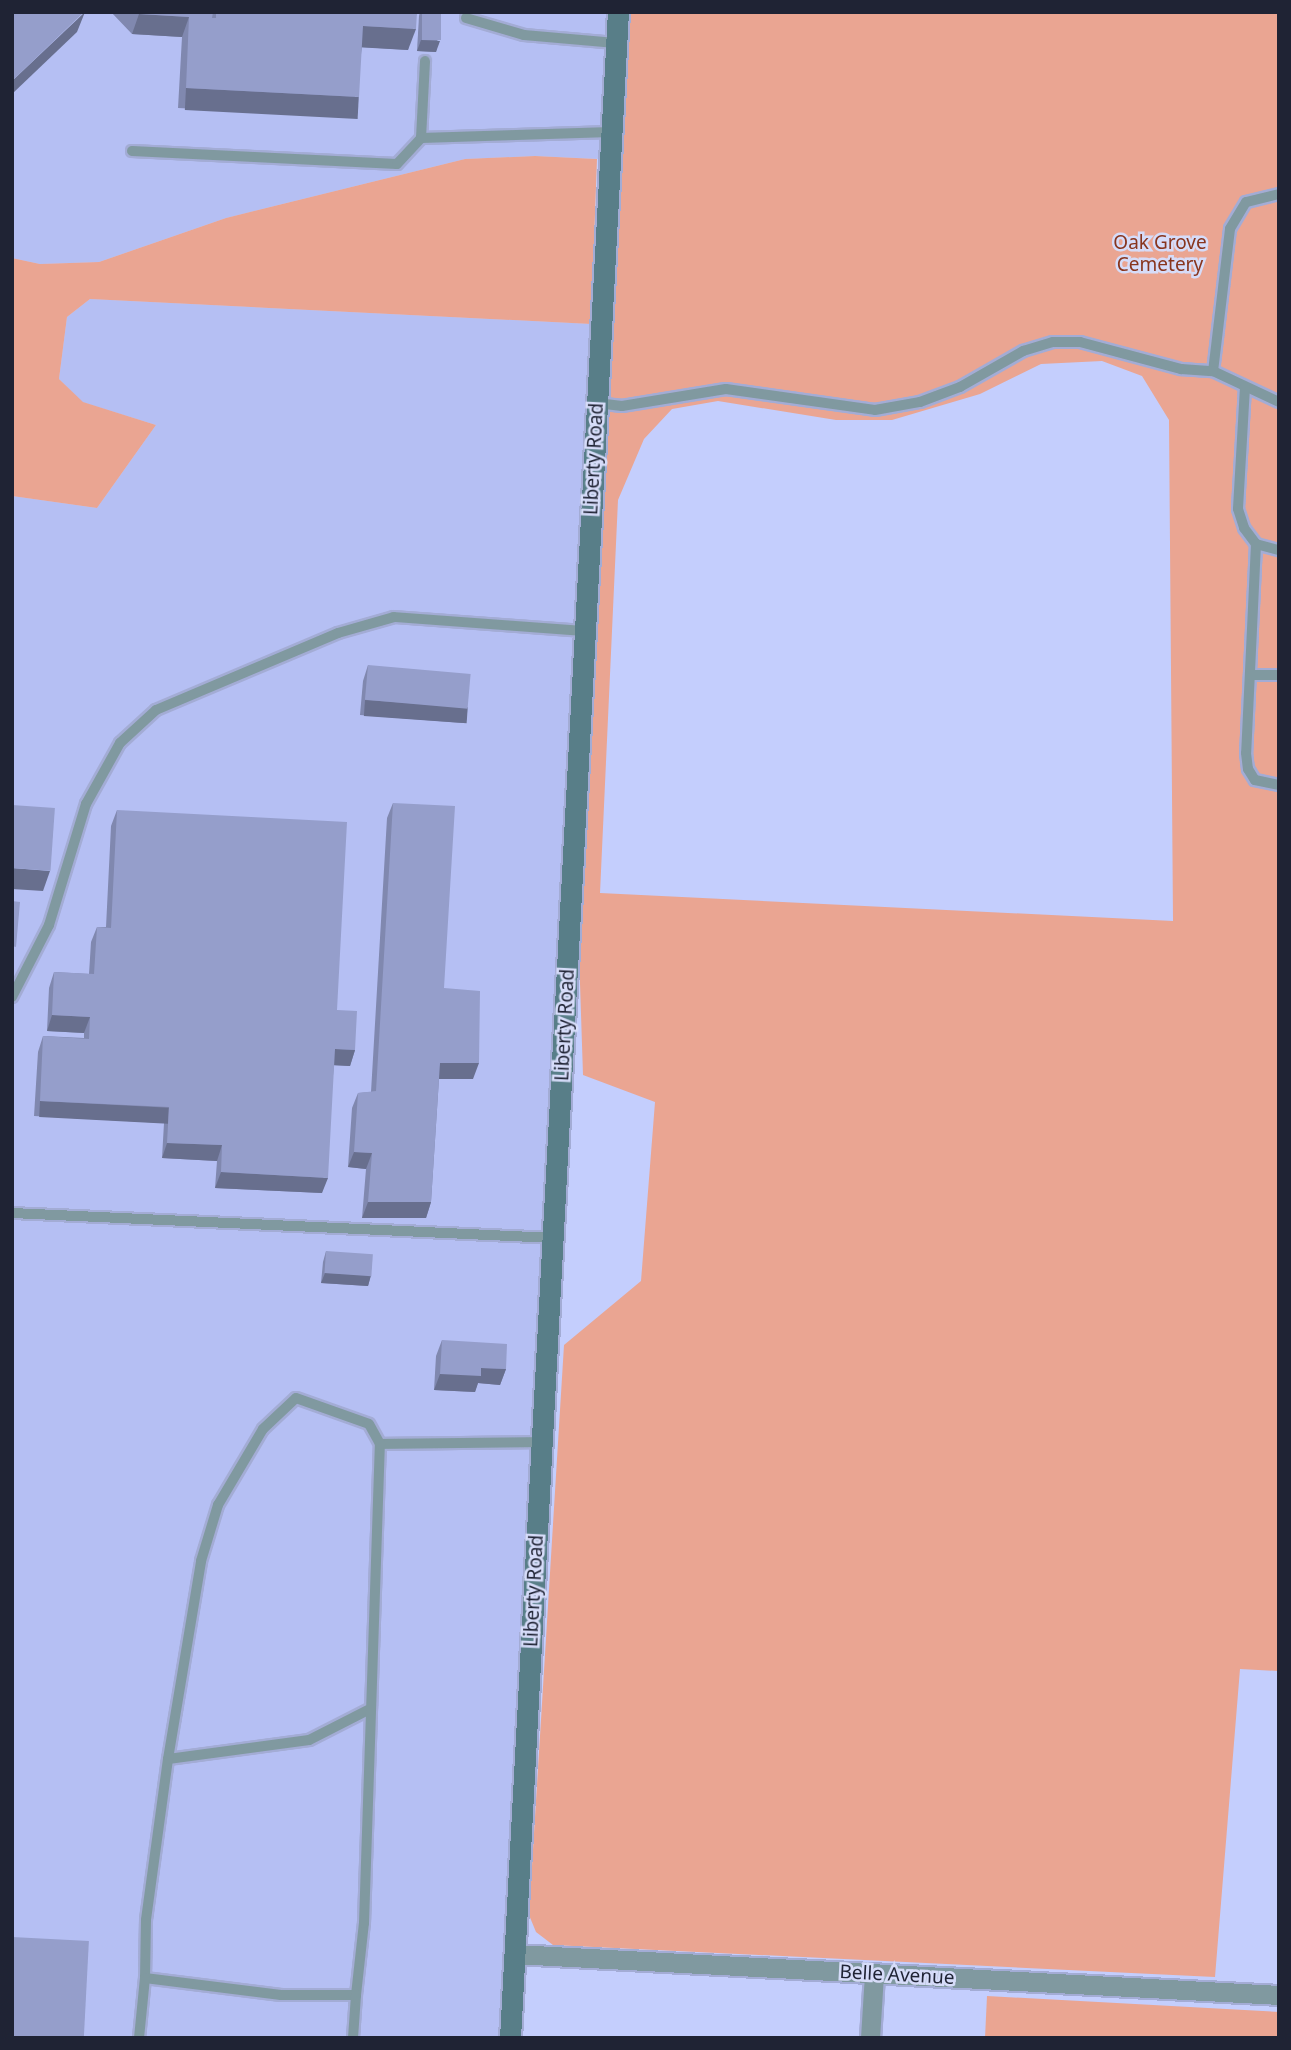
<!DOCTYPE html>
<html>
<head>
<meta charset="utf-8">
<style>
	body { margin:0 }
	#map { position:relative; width:1291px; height:2050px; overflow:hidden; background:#c4cefd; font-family:"Noto Sans",sans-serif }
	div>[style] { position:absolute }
	.built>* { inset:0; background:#b5bff3 }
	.green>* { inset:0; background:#eaa592 }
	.roads { filter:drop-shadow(2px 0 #a3acd5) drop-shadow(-2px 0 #a3acd5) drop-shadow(0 2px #a3acd5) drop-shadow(0 -2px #a3acd5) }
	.lane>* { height:10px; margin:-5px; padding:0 5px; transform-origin:5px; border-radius:5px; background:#8099a0 }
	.street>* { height:19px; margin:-9.5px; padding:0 9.5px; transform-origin:9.5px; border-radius:9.5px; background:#8099a0 }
	.secondary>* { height:21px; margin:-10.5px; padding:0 10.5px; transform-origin:10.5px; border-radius:10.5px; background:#587e88 }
	.wall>* { inset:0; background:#8088af }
	.shaded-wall>* { inset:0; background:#686f8e; transform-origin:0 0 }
	.building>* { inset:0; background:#959ecb; transform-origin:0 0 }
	span { translate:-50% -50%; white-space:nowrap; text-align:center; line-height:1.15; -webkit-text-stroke:5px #d6dcf9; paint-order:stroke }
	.park-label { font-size:19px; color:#88351e }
	.street-label { font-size:19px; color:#1f2334 }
	.frame { position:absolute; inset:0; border:14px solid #1f2334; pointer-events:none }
</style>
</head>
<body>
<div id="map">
	<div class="built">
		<div style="clip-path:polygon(12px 12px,629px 12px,621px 160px,535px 156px,465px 159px,226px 218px,99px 262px,40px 264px,12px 258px)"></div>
		<div style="clip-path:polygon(90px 299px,591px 324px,499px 2038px,12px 2038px,12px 496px,97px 508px,156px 425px,82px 402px,59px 379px,67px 317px)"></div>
	</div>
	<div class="green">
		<div style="clip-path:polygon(evenodd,629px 12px,1279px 12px,1279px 1671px,1240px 1669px,1215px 1977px,553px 1945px,536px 1932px,529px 1915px,564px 1345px,641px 1281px,655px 1102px,583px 1075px,578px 923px,629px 12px,1102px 361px,1142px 376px,1169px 420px,1173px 921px,600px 893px,618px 500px,644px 439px,672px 409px,718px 401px,836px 420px,892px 420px,980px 394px,1041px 364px,1102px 361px)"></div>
		<div style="clip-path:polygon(535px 156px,597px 159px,591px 324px,90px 299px,67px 317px,59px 379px,83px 402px,156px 425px,97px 508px,12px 496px,12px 258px,40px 264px,99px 262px,226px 218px,465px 159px)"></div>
		<div style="clip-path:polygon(987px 1996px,1279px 2012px,1279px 2038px,985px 2038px)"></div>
	</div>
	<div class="roads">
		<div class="lane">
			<div style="left:466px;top:18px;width:60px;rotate:16.3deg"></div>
			<div style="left:524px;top:35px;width:92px;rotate:5deg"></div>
			<div style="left:421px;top:138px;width:77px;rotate:-87deg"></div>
			<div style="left:132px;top:151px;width:265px;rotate:2.8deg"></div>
			<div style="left:397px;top:164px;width:35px;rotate:-47deg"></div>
			<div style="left:421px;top:138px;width:190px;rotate:-1.8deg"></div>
			<div style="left:1279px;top:194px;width:34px;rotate:166deg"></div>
			<div style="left:1246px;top:202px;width:31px;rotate:121deg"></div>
			<div style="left:1230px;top:229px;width:143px;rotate:96.8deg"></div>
			<div style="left:1213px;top:371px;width:73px;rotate:25.2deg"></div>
			<div style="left:1245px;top:387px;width:122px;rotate:93.3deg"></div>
			<div style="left:1238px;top:509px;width:20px;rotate:72deg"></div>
			<div style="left:1244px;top:528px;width:20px;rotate:53deg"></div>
			<div style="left:1256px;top:544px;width:209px;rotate:92.7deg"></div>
			<div style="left:1246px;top:753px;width:16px;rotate:83deg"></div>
			<div style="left:1248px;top:769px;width:13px;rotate:58deg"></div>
			<div style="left:1255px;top:780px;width:25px;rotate:12deg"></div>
			<div style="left:597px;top:403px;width:25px;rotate:7deg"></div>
			<div style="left:622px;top:406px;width:105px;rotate:-9.3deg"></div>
			<div style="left:726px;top:389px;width:150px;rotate:8deg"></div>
			<div style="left:875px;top:410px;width:46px;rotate:-10.1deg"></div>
			<div style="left:920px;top:402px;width:43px;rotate:-20.6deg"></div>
			<div style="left:960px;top:387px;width:73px;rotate:-29.7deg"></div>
			<div style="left:1023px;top:351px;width:31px;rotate:-17deg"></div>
			<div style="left:1053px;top:342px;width:27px"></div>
			<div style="left:1080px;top:342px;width:105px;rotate:15deg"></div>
			<div style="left:1181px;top:369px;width:32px;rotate:4deg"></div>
			<div style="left:1256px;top:544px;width:24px;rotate:15deg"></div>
			<div style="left:1251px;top:675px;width:28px"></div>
			<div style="left:12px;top:997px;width:81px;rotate:-62.8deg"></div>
			<div style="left:49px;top:925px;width:127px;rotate:-73deg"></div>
			<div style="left:86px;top:804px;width:70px;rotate:-60.9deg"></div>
			<div style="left:120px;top:743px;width:49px;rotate:-42.5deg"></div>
			<div style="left:156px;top:710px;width:198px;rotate:-22.9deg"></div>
			<div style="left:338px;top:633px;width:58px;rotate:-15.9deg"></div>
			<div style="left:394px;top:617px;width:192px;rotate:4.2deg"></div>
			<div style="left:12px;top:1213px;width:543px;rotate:2.64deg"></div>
			<div style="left:368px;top:1710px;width:66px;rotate:153deg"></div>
			<div style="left:309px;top:1740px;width:142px;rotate:172.3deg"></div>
			<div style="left:168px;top:1759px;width:162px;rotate:97.8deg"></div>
			<div style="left:146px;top:1920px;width:58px;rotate:91deg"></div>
			<div style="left:145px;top:1978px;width:137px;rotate:7.1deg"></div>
			<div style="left:281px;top:1995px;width:75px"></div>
			<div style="left:356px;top:1995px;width:72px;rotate:-83.7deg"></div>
			<div style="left:364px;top:1923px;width:479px;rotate:-88.1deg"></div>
			<div style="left:380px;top:1444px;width:162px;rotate:-0.7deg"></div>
			<div style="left:168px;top:1759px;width:201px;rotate:-80.5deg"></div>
			<div style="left:201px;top:1561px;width:59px;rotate:-73.1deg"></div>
			<div style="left:218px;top:1505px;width:88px;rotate:-59.4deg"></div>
			<div style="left:263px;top:1429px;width:45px;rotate:-43.2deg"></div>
			<div style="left:296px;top:1398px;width:77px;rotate:19.6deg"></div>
			<div style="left:369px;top:1424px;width:23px;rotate:61deg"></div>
			<div style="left:139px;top:2038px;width:60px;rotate:-84.3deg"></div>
			<div style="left:353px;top:2038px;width:43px;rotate:-86deg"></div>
		</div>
		<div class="street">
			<div style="left:515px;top:1954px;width:765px;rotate:3.07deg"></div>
			<div style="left:870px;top:2038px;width:64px;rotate:-86.4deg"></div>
		</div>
		<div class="secondary">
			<div style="left:510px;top:2038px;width:2029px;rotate:-86.95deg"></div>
		</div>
	</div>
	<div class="wall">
		<div style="clip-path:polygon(111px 12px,417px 12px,408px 50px,362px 47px,352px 117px,178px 108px,182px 37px,132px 34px)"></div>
		<div style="clip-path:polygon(420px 12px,441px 12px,436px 52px,417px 51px,419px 16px)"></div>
		<div style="clip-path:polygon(368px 665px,463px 723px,360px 715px,363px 681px)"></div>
		<div style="clip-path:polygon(393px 803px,444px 988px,473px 1079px,439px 1079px,431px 1202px,426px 1218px,362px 1218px,366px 1169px,348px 1167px,352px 1108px,358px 1093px,371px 1092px,387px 818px)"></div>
		<div style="clip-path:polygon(117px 810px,337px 1010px,355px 1050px,350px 1066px,334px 1065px,322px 1193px,215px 1188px,217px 1161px,162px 1158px,164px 1123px,34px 1116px,38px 1052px,43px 1036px,84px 1038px,84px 1033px,47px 1031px,49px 988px,54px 972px,89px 974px,91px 942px,97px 927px,106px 927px,111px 826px)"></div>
		<div style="clip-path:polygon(326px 1251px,371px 1275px,368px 1286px,321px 1283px,323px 1262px)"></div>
		<div style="clip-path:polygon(442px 1340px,506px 1369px,500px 1385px,478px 1383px,475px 1392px,434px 1390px,436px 1356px)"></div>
	</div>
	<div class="shaded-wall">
		<div style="clip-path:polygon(85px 12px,77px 32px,12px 94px,12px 81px)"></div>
		<div style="clip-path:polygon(139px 14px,189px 17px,182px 37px,132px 34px)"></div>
		<div style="clip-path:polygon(363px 26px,416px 29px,408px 50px,355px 47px)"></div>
		<div style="clip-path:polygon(421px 40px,440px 41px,436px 52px,417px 51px)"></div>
		<div style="left:186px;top:88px;width:173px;height:22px;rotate:3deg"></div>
		<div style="left:365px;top:700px;width:103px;height:16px;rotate:4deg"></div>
		<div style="clip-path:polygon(12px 868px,50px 871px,43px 891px,12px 889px)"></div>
		<div style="clip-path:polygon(52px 1015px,90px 1017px,84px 1033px,47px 1031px)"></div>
		<div style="clip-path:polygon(335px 1049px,355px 1050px,350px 1066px,329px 1065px)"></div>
		<div style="clip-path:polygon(440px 1063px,479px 1063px,473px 1079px,435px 1079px)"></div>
		<div style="left:40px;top:1101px;width:129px;height:16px;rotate:3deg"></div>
		<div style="clip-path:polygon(167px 1143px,222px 1145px,217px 1161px,162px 1158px)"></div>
		<div style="clip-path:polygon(354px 1152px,372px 1153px,366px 1169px,348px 1167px)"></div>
		<div style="clip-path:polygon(221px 1172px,328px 1178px,322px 1193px,215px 1188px)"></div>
		<div style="clip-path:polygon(368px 1202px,431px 1202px,426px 1218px,362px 1218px)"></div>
		<div style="clip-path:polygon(325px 1273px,371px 1275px,368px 1286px,321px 1283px)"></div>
		<div style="clip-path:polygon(481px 1368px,506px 1369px,500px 1385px,478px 1383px,475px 1392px,434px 1390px,440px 1374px)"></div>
	</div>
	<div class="building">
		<div style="clip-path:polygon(12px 12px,84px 12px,12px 81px)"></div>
		<div style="clip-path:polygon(138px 12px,213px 12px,212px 18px,216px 18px,216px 12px,417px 12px,416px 29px,363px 26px,359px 97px,186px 88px,189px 17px,139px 14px)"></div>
		<div style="left:422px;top:12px;width:19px;height:28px"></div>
		<div style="left:368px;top:665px;width:103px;height:35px;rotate:5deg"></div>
		<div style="clip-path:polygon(393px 803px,455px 806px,444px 988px,480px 991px,479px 1063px,440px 1063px,431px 1202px,368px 1202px,372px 1153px,354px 1152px,358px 1093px,376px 1091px)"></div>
		<div style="left:12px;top:805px;width:43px;height:63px;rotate:4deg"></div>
		<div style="clip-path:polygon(117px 810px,347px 822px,337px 1010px,357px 1011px,355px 1050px,335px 1049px,328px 1178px,221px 1172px,222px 1145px,167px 1143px,169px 1107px,40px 1101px,43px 1036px,89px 1039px,90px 1017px,52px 1015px,54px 972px,94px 974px,97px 927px,111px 928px)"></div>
		<div style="clip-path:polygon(12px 901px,20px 902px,16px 947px,12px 946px)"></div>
		<div style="left:326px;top:1251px;width:47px;height:22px;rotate:4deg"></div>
		<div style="clip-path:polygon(442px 1340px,507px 1344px,506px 1369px,481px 1368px,481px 1376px,440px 1374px)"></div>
		<div style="left:12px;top:1937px;width:77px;height:101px;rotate:3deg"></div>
	</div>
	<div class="park-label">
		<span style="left:1160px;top:254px">Oak Grove<br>Cemetery</span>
	</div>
	<div class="street-label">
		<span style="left:594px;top:459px;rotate:-87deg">Liberty Road</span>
		<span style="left:565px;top:1025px;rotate:-87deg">Liberty Road</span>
		<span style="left:534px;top:1591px;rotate:-87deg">Liberty Road</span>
		<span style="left:897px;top:1975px;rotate:3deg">Belle Avenue</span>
	</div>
	<div class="frame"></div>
</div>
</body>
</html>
